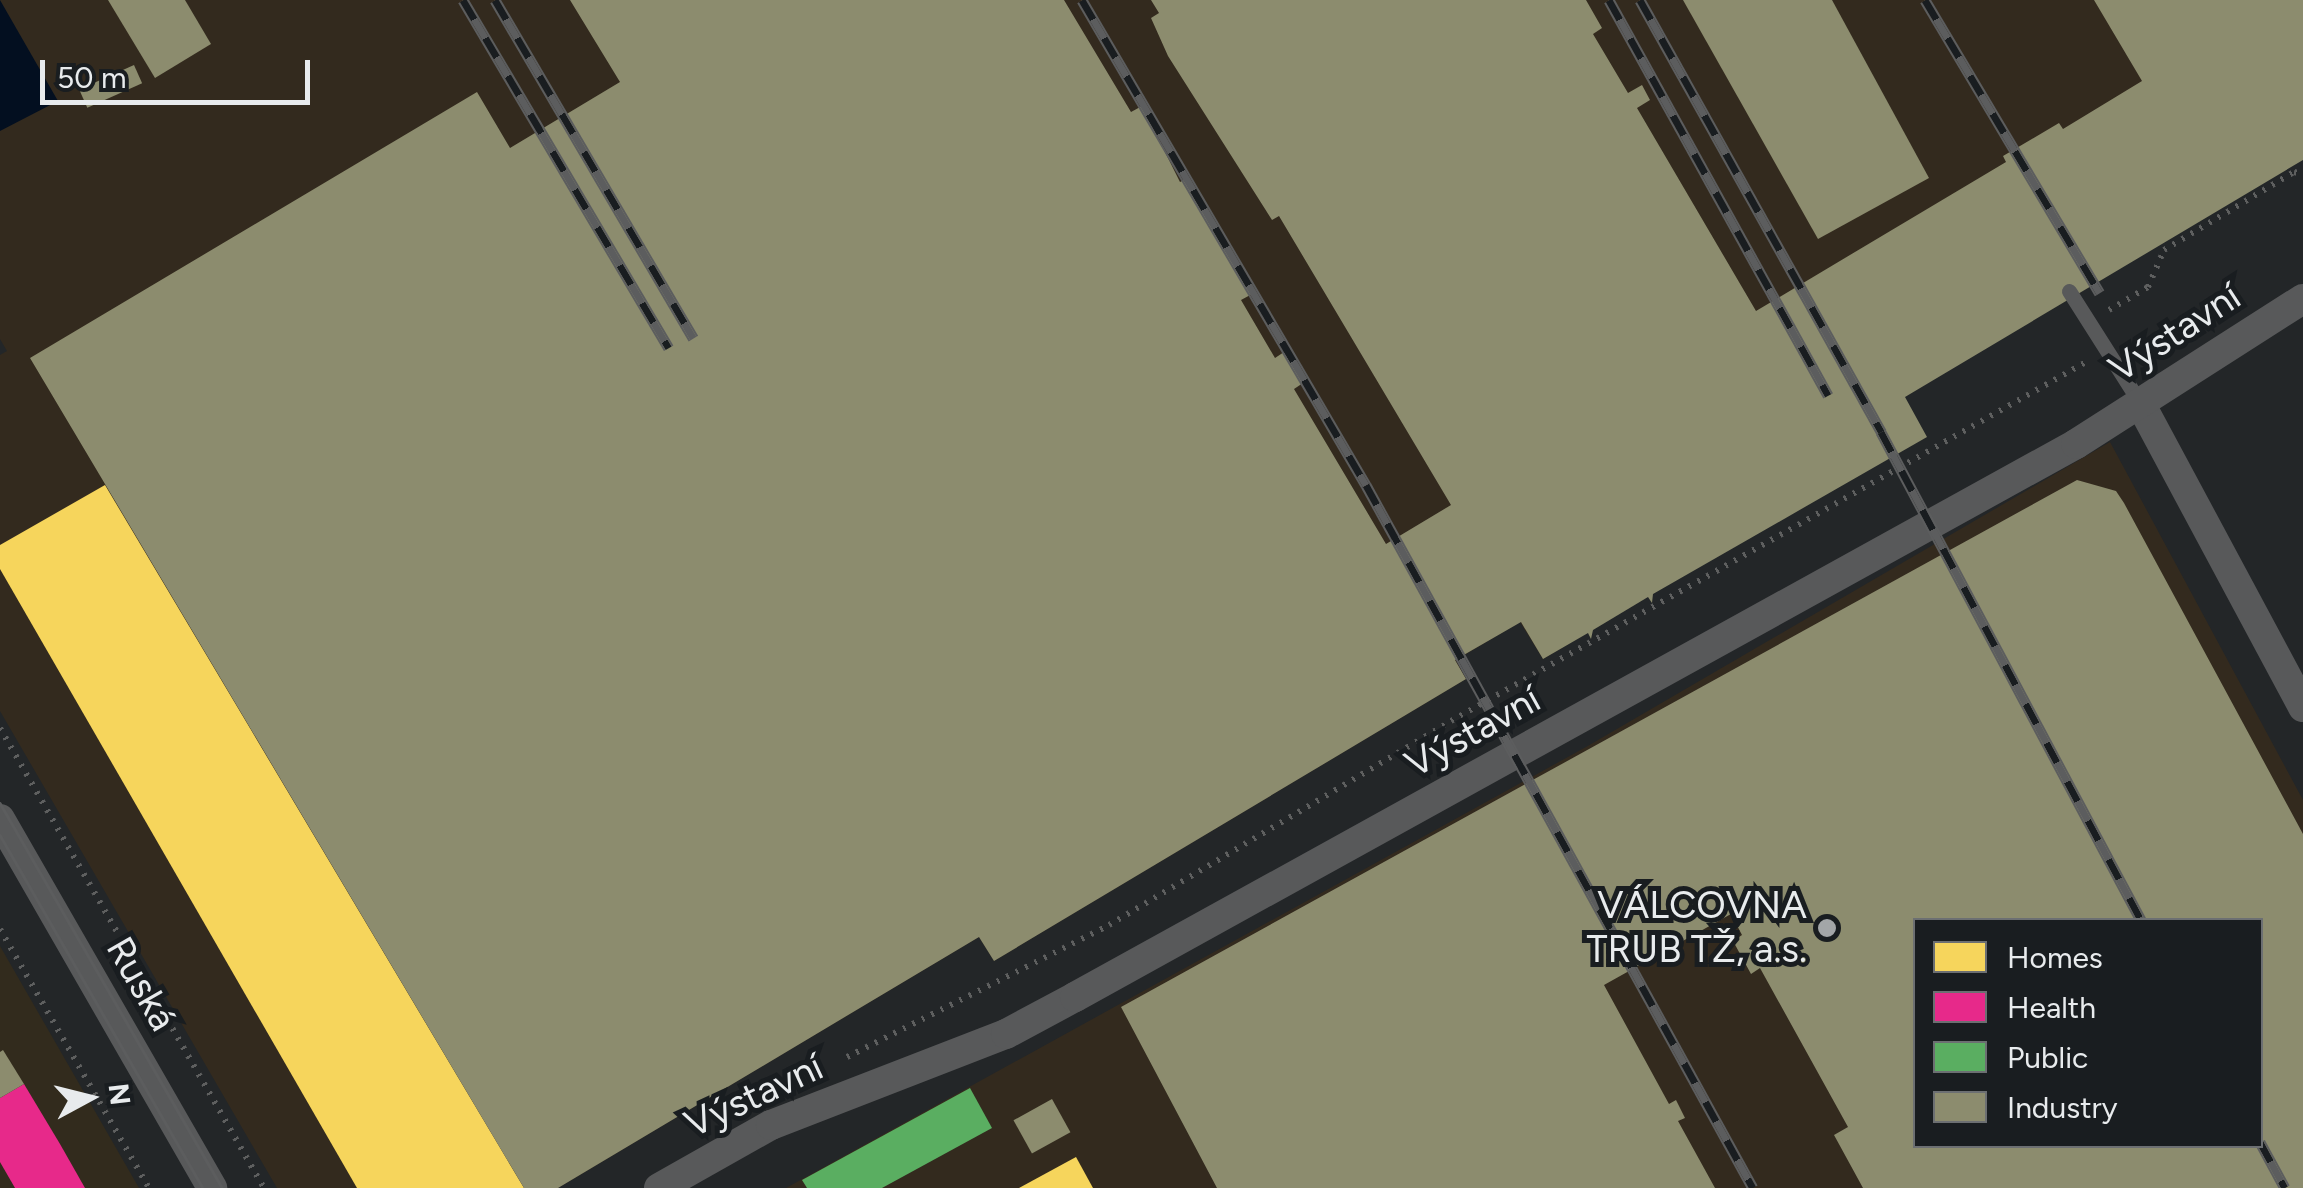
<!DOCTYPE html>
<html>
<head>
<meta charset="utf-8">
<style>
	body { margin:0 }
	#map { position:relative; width:2303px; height:1188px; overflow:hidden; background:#232628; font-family:Figtree,sans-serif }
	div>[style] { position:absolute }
	.industrial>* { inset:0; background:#332a1e }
	.medical>* { inset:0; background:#322b1d }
	.water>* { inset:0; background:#030f20 }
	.homes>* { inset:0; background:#f6d55c }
	.health>* { inset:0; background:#e7298a }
	.public>* { inset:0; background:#5aae61 }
	.industry>* { inset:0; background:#8c8c6e; transform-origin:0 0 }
	.path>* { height:6px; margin-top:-3px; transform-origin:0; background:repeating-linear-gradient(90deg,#5e5f5f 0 2.5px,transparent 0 10.5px) }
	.service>* { height:15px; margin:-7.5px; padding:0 7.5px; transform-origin:7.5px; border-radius:7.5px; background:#58595a }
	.minor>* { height:30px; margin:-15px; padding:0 15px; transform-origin:15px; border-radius:15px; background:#58595a }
	.tram>* { height:2.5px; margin:-1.25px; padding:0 1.25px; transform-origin:1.25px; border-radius:1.25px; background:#5c5d5e }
	.rail>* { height:11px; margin-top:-5.5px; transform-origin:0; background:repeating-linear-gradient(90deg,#191d20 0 22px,#5c5d5e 0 44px); box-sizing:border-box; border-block:2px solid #5c5d5e }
	.dots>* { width:28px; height:28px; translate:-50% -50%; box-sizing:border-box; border:5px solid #191d20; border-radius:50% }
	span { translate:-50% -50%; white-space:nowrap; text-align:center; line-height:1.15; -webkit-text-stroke:10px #191d20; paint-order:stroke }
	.street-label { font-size:38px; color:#e8ebed }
	.poi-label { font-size:38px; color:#e8ebed }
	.right { translate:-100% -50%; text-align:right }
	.legend { position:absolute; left:1913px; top:918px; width:350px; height:230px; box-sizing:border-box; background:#191d20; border:2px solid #6c6f72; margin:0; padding:12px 18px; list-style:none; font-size:30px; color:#e8ebed }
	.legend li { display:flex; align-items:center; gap:20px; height:50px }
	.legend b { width:50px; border:2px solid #6c6f72 }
	.north { position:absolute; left:40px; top:1048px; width:100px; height:100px; -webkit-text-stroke:8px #191d20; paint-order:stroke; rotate:83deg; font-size:28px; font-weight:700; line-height:40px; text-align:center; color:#e8ebed }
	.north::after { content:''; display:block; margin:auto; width:35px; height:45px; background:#e8ebed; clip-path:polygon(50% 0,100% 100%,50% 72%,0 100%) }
	.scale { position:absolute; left:40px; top:60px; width:270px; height:45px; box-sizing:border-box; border:5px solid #e8ebed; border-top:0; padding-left:12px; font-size:30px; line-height:35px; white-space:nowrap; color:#e8ebed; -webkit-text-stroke:8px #191d20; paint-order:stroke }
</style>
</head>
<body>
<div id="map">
	<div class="industrial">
		<div style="clip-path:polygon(0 0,2303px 0,1898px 393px,1921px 434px,1543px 659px,1520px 622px,1456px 660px,1466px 679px,994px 961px,979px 937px,558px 1188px,277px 1188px,0 711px,0 355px,7px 351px,0 339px)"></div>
		<div style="clip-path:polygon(evenodd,2110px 442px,2303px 800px,2303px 1188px,786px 1188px,1586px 747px,2110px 442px,1916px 920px,2260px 920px,2260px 1146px,1916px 1146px,1916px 920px)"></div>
	</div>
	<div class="medical">
		<div style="clip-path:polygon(0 946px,139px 1188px,0 1188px)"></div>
	</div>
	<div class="water">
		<div style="clip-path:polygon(0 0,58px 101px,0 131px)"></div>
	</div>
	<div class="homes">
		<div style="clip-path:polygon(105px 485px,524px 1188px,357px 1188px,0 569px,0 545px)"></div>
		<div style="clip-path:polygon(1076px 1157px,1093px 1188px,1019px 1188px)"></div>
	</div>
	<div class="health">
		<div style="clip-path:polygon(24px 1084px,60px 1144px,85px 1188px,15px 1188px,0 1162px,0 1098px)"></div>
	</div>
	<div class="public">
		<div style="clip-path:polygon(970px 1088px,992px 1128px,882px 1188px,807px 1188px,802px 1180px)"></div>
	</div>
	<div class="industry">
		<div style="clip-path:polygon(108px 0,185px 0,211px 44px,155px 78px)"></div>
		<div style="clip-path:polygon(570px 0,1064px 0,1131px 112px,1142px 106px,1180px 182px,1186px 179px,1254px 293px,1241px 300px,1275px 358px,1284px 352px,1303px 383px,1294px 389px,1386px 544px,1451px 505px,1279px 216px,1272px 220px,1168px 56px,1151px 18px,1159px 13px,1151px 0,1586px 0,1602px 28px,1593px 34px,1628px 93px,1642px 85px,1650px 100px,1637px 108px,1756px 311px,2006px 162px,2003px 156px,2059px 123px,2063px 129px,2142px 81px,2094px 0,2303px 0,2303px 160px,1905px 397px,1927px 437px,1653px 594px,1652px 603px,1648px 597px,1593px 630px,1591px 639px,1588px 633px,1543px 659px,1521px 622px,1455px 660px,1466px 679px,994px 961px,979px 937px,558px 1188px,524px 1188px,30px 358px,477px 92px,510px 148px,620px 82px)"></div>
		<div style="clip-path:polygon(1683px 0,1832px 0,1929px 178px,1818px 239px)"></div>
		<div style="left:134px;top:65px;width:20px;height:60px;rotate:66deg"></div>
		<div style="clip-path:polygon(evenodd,2077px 480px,2116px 491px,2124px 503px,2303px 834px,2303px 1188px,1863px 1188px,1834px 1135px,1848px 1127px,1760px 968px,1751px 974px,1733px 941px,1742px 935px,1731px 914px,1604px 985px,1669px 1104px,1676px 1100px,1685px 1118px,1678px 1121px,1715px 1188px,1217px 1188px,1121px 1007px,2077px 480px,1916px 920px,2260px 920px,2260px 1146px,1916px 1146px,1916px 920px)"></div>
		<div style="clip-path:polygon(3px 1050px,24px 1084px,0 1098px,0 1052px)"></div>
		<div style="left:1052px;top:1099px;width:38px;height:44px;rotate:61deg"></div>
	</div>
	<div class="path">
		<div style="left:2109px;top:310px;width:45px;rotate:-30.5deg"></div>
		<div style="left:2148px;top:287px;width:40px;rotate:-66.6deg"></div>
		<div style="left:2164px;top:250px;width:152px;rotate:-31deg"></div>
		<div style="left:2294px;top:172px;width:9px;rotate:13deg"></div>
		<div style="left:0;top:728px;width:530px;rotate:60.15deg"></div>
		<div style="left:0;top:929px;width:299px;rotate:60.1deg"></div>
		<div style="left:847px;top:1057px;width:293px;rotate:-26.7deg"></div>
		<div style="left:1109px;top:925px;width:398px;rotate:-30.8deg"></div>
		<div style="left:1451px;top:721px;width:729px;rotate:-29.48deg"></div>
	</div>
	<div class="service">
		<div style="left:2069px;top:291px;width:133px;rotate:57.6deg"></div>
	</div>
	<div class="minor">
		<div style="left:2140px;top:403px;width:345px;rotate:61.8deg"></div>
		<div style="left:0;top:819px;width:426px;rotate:60.1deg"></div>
		<div style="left:659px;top:1188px;width:129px;rotate:-29.4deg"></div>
		<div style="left:771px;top:1125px;width:252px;rotate:-21.2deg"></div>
		<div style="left:1006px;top:1034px;width:78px;rotate:-28.2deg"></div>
		<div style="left:1075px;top:997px;width:1144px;rotate:-28.92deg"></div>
		<div style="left:2076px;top:444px;width:269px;rotate:-32.6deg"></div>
	</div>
	<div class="tram">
		<div style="left:0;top:803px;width:444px;rotate:60deg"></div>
		<div style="left:0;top:835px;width:407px;rotate:60.1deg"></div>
	</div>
	<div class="rail">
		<div style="left:463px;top:0;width:404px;rotate:59.4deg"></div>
		<div style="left:495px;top:0;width:392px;rotate:59.6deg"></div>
		<div style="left:1082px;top:0;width:562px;rotate:59.65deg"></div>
		<div style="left:1366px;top:485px;width:802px;rotate:61.17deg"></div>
		<div style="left:1609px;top:0;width:452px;rotate:61deg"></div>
		<div style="left:1640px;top:0;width:495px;rotate:60.8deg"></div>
		<div style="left:1881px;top:432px;width:553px;rotate:61.95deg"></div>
		<div style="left:1925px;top:0;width:341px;rotate:59.2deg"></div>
		<div style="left:2260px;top:1142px;width:52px;rotate:61.5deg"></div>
	</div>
	<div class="dots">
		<div style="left:1827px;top:928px;background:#a3a6a8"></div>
	</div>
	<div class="street-label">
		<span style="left:2175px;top:333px;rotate:-33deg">Výstavní</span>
		<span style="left:1473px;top:732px;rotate:-29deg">Výstavní</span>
		<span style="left:141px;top:984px;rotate:60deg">Ruská</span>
		<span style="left:754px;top:1096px;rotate:-25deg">Výstavní</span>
	</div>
	<div class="poi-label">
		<span class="right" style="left:1807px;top:928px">VÁLCOVNA<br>TRUB TŽ, a.s.</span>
	</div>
	<ul class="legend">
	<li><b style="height:28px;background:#f6d55c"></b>Homes</li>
	<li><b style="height:28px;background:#e7298a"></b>Health</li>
	<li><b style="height:28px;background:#5aae61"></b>Public</li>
	<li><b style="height:28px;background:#8c8c6e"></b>Industry</li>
	</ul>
	<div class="north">N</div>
	<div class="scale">50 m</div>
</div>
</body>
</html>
